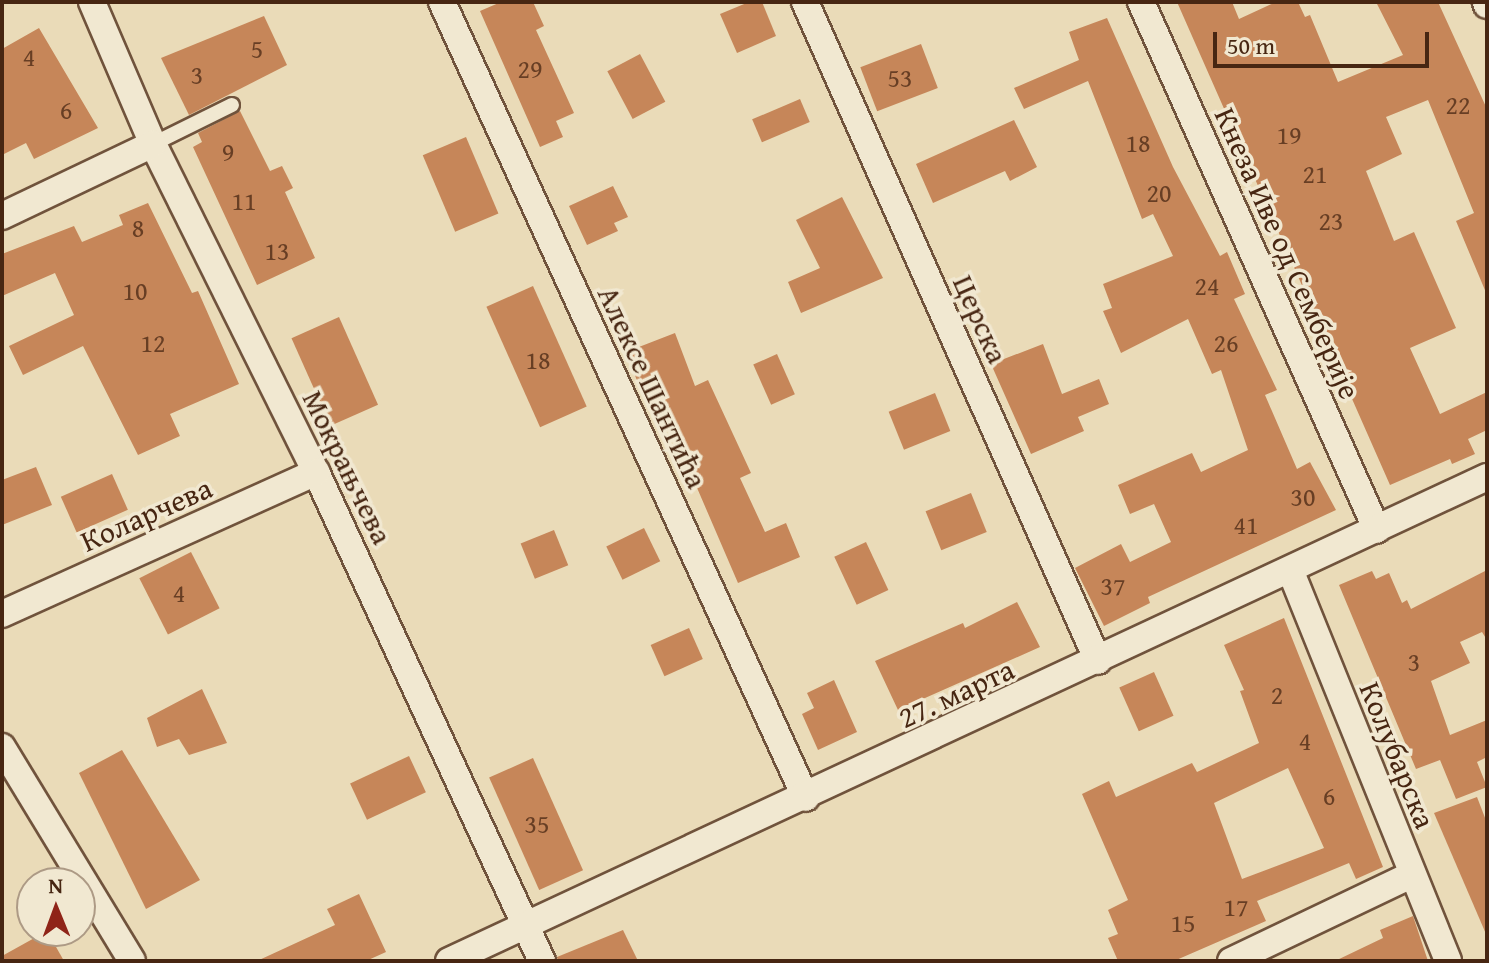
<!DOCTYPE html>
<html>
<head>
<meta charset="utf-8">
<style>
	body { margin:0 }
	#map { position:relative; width:1489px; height:963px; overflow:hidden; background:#eadbb8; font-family:"Gentium Book Plus",serif }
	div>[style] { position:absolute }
	.building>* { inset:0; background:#c68659; transform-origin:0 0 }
	.roads { filter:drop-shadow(2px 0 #70533c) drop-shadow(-2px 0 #70533c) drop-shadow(0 2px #70533c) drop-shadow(0 -2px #70533c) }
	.lane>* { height:14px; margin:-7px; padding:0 7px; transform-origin:7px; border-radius:7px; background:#f1e8d1 }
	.street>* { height:26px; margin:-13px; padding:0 13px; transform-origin:13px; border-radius:13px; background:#f1e8d1 }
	span { translate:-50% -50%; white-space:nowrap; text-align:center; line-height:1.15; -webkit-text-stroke:7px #f1e8d1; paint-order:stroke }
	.number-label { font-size:26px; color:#673e24 }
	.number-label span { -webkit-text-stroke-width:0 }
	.street-label { font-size:30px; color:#472612 }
	.frame { position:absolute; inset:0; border:4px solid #472612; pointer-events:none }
	.north { position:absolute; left:16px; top:867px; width:80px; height:80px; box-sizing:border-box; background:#f1e8d1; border:2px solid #ad9a85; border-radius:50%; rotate:359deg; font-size:22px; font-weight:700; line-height:32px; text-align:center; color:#472612 }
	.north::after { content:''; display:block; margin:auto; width:28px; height:36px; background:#8f2418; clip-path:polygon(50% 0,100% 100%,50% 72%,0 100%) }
	.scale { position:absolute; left:1213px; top:32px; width:216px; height:36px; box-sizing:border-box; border:4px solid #472612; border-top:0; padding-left:10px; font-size:24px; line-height:28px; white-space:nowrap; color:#472612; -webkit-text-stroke:6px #f1e8d1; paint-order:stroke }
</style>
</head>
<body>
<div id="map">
	<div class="building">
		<div style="clip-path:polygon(501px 2px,533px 2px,544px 26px,536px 30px,574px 113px,556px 121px,563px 137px,540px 147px,480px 11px)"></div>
		<div style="clip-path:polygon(749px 2px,762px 2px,776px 36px,737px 53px,720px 14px)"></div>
		<div style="clip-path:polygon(1177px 2px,1232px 2px,1239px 19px,1276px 2px,1298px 2px,1305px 17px,1310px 15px,1338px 82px,1403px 55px,1376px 2px,1438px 2px,1487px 109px,1487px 295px,1456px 221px,1474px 213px,1428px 100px,1386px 117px,1402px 154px,1366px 171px,1394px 241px,1414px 232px,1456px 328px,1410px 348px,1440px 414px,1487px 392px,1487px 430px,1468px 439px,1475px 454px,1452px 464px,1450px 459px,1390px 485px)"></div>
		<div style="clip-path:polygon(264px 16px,287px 65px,189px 115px,161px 58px)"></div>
		<div style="clip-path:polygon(1107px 18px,1173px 167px,1220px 256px,1227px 252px,1245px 294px,1234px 299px,1277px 390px,1265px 395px,1297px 469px,1310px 462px,1336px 510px,1148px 597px,1150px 603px,1104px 626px,1075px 568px,1121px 544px,1130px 562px,1171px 542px,1154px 504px,1130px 514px,1118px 485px,1192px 453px,1201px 472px,1248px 450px,1221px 370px,1212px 374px,1188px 319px,1121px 353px,1103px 311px,1112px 308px,1103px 284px,1173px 256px,1153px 214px,1142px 219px,1088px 81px,1024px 109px,1014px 88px,1079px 60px,1069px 32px)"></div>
		<div style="clip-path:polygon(39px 28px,98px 128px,34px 159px,26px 143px,2px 155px,2px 49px)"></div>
		<div style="left:921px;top:44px;width:47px;height:65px;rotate:69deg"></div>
		<div style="left:640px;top:54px;width:54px;height:37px;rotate:62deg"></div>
		<div style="left:800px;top:99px;width:25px;height:52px;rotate:67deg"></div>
		<div style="clip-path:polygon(240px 111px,270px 171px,282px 166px,293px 188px,285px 192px,315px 258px,257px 285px,193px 147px,202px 142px,198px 133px)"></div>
		<div style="clip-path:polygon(1014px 120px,1037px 167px,1010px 181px,1005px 171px,933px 203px,916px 164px)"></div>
		<div style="left:466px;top:137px;width:83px;height:47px;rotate:67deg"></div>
		<div style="clip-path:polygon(613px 186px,628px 217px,614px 223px,618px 231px,587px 245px,569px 206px)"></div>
		<div style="clip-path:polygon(842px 197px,883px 278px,801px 313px,788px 282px,820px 268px,796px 220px)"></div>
		<div style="clip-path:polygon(148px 203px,192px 293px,198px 291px,239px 384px,170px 414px,180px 436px,138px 455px,83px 346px,23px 375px,9px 346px,74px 315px,55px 273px,2px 296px,2px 254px,74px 226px,82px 242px,123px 225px,119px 215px)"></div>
		<div style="left:533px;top:286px;width:132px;height:51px;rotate:66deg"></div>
		<div style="left:339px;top:317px;width:96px;height:52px;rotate:66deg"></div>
		<div style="clip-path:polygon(675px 333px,695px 386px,708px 380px,751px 473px,740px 478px,765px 532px,786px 523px,800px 557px,738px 583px,676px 439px,648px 388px,641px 391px,626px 352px)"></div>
		<div style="clip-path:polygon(1043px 344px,1062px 394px,1099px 379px,1109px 404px,1078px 417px,1084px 431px,1031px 454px,991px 364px)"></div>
		<div style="left:777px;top:354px;width:44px;height:26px;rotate:66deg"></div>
		<div style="left:935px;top:393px;width:41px;height:50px;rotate:68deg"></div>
		<div style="clip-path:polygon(36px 467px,52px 505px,2px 525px,2px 480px)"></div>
		<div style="left:112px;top:474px;width:39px;height:56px;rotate:66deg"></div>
		<div style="left:971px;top:493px;width:42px;height:49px;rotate:68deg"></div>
		<div style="left:644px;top:528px;width:37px;height:42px;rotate:64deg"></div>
		<div style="left:554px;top:530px;width:38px;height:36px;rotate:68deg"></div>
		<div style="left:866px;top:542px;width:53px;height:35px;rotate:65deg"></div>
		<div style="left:191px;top:552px;width:63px;height:58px;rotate:63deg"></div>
		<div style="clip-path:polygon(1487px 570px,1487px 640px,1482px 632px,1460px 642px,1470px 663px,1431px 681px,1450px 735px,1487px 720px,1487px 757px,1477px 762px,1487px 787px,1456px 799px,1440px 760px,1416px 769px,1339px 585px,1372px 571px,1376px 579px,1389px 573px,1402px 603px,1407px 600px,1411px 609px)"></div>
		<div style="clip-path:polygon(1017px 602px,1040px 647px,898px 710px,875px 661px,963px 623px,965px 628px)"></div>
		<div style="clip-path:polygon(evenodd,1284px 618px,1383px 867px,1356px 879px,1349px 863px,1257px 901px,1266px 921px,1174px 961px,1118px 961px,1108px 938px,1118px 934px,1108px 910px,1128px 900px,1082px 794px,1109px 781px,1116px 797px,1192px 763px,1197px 772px,1259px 743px,1240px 691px,1244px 690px,1224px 645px,1284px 618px,1288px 768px,1324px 848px,1242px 879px,1214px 803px,1288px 768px)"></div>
		<div style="left:689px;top:628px;width:34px;height:42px;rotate:66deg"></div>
		<div style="left:1154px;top:672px;width:48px;height:38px;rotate:66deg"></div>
		<div style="clip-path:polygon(834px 680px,857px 732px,818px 750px,802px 714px,814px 708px,807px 693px)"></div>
		<div style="clip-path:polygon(202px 689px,227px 743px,189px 755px,179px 739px,157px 747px,147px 718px)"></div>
		<div style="clip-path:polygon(122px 750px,200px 880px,146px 909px,79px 773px)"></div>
		<div style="left:409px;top:756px;width:40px;height:65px;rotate:65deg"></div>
		<div style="left:533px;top:758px;width:123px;height:48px;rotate:66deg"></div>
		<div style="clip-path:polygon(1477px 797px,1487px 823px,1486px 934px,1434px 813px)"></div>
		<div style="clip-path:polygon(359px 894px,386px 952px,366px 961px,257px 961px,335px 925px,327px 909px)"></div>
		<div style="clip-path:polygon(1413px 916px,1428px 961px,1335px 961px,1383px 938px,1380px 930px)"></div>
		<div style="clip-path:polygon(623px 930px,638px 961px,558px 961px,557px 957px)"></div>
		<div style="clip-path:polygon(47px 931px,64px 961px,2px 961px,2px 956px)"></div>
	</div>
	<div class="roads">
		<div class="lane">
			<div style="left:153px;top:144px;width:88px;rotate:-26.3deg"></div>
		</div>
		<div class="street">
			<div style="left:92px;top:2px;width:155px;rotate:66.8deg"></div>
			<div style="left:153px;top:144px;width:366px;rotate:63.6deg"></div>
			<div style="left:316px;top:472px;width:539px;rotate:65.2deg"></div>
			<div style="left:442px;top:2px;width:875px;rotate:65.43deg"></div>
			<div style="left:805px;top:2px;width:721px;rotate:66.03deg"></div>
			<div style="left:1141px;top:2px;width:578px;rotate:65.92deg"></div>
			<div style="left:1486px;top:2px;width:3px;rotate:72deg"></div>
			<div style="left:2px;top:216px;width:167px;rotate:-25.5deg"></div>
			<div style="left:1291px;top:572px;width:419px;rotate:68deg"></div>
			<div style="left:2px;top:614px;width:345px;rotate:-24.3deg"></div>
			<div style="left:2px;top:747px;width:250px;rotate:58.7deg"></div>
			<div style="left:449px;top:961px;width:1145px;rotate:-25deg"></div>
			<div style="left:1231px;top:961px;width:199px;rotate:-25.5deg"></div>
		</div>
	</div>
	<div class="number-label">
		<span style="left:257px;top:49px">5</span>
		<span style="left:29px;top:57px">4</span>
		<span style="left:530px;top:69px">29</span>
		<span style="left:197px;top:75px">3</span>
		<span style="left:900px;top:78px">53</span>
		<span style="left:1458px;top:105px">22</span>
		<span style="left:66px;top:110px">6</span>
		<span style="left:1289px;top:135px">19</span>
		<span style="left:1138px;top:143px">18</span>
		<span style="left:228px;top:152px">9</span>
		<span style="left:1315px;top:174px">21</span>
		<span style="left:1159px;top:193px">20</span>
		<span style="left:244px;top:201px">11</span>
		<span style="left:1331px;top:221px">23</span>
		<span style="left:138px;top:228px">8</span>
		<span style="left:277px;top:251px">13</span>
		<span style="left:1207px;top:286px">24</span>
		<span style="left:135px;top:291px">10</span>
		<span style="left:153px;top:343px">12</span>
		<span style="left:1226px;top:343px">26</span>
		<span style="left:538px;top:360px">18</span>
		<span style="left:1303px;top:497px">30</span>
		<span style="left:1246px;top:525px">41</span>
		<span style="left:1113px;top:586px">37</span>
		<span style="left:179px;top:593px">4</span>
		<span style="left:1414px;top:662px">3</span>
		<span style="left:1277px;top:695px">2</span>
		<span style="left:1305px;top:741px">4</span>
		<span style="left:1329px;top:796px">6</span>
		<span style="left:537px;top:824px">35</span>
		<span style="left:1236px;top:907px">17</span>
		<span style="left:1183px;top:923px">15</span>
	</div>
	<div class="street-label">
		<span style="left:1288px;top:253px;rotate:66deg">Кнеза Иве од Семберије</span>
		<span style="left:981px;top:319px;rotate:66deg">Церска</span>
		<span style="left:653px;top:387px;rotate:65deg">Алексе Шантића</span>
		<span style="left:348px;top:467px;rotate:64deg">Мокрањчева</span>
		<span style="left:146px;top:514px;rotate:-24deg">Коларчева</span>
		<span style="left:956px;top:693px;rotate:-25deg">27. марта</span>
		<span style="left:1398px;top:755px;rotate:68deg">Колубарска</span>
	</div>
	<div class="frame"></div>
	<div class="north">N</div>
	<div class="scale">50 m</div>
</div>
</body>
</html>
